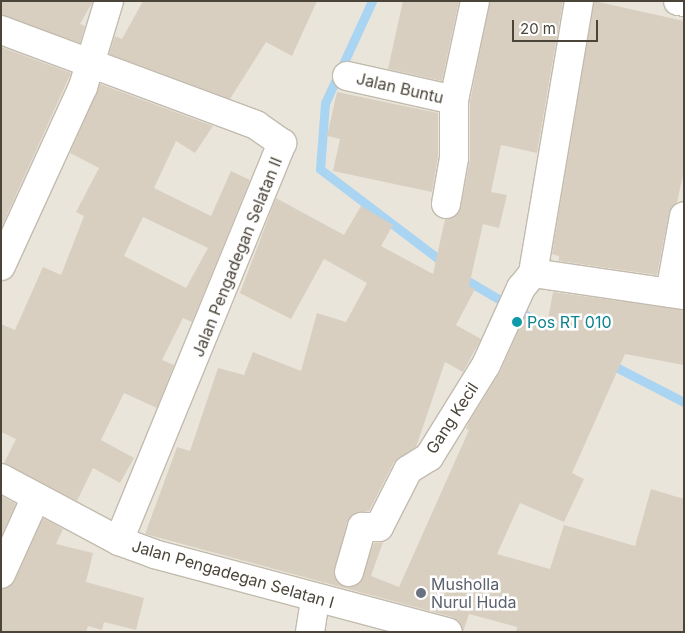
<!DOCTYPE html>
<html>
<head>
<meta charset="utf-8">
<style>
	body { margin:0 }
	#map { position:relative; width:685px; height:633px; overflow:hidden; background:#f6f3ec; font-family:Inter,sans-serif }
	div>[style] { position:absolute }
	.residential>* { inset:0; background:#eae5da; transform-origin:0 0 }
	.stream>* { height:9px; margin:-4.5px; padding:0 4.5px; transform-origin:4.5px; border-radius:4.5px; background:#a9d4f2 }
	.building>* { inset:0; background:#d8cfc1 }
	.roads { filter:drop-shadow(1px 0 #c2bbae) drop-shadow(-1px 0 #c2bbae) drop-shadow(0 1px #c2bbae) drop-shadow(0 -1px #c2bbae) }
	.minor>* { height:28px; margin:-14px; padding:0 14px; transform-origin:14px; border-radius:14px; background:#fff }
	.tertiary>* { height:28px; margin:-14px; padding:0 14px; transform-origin:14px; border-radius:14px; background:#fff }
	.dots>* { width:14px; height:14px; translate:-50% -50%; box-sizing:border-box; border:2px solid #fff; border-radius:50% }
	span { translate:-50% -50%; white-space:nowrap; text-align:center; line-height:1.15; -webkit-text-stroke:5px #fff; paint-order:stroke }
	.street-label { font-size:16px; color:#4b4439 }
	.culture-label { font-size:16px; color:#0d838f }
	.left { translate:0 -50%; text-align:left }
	.worship-label { font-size:16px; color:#5b616d }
	.frame { position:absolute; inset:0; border:2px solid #4b4439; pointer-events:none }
	.scale { position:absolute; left:512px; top:20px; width:86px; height:22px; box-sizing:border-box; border:2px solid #4b4439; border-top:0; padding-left:6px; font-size:15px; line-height:18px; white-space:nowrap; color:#4b4439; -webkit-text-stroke:4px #fff; paint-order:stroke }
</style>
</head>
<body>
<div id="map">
	<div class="residential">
		<div style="left:1px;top:1px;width:683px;height:631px"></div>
	</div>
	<div class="stream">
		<div style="left:372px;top:1px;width:112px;rotate:114.7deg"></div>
		<div style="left:325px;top:103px;width:66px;rotate:94.3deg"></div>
		<div style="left:320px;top:169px;width:157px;rotate:37.2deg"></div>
		<div style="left:461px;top:277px;width:109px;rotate:30.3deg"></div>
		<div style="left:610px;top:364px;width:83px;rotate:27.2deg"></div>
	</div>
	<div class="building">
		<div style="clip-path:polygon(1px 1px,93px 1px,80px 24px,85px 26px,80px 43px,1px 15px)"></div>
		<div style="clip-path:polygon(143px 1px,317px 1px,292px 56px,266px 42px,230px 99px,109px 54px,115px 36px,122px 39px)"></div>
		<div style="clip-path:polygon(403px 1px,459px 1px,442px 81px,388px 69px)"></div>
		<div style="clip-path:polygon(490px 1px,563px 1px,537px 153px,501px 145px,491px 192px,507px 195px,499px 228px,483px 224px,469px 286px,475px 289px,456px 325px,481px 339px,463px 372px,445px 362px,416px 447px,394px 462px,369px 511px,353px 514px,347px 522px,334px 576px,345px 587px,359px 584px,374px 543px,383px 542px,371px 576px,399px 587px,469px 430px,466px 429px,469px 422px,500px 372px,524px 318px,546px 330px,553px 292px,684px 310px,684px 365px,625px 354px,572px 473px,584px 479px,564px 522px,520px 503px,497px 554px,550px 569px,564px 525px,635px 546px,651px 489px,684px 499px,684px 632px,516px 632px,517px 627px,469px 614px,463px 632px,459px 621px,452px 617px,145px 534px,177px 447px,190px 451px,218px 368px,244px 375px,253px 352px,301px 371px,317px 313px,346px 322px,367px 283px,324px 259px,291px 319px,240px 293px,276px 198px,344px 235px,361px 206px,393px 225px,381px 246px,433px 274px,445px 219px,458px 214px,461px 207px,470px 158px,470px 102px)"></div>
		<div style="clip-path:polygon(594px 1px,684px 21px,684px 171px,677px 202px,669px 213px,657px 275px,559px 261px,559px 256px,552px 254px)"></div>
		<div style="clip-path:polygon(1px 47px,71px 73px,1px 228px)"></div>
		<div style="clip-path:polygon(evenodd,100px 84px,213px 126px,195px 153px,176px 141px,154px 188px,211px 216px,231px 171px,250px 180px,192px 322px,183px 318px,162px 360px,174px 365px,157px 408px,124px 393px,101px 440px,134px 458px,120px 483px,93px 468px,77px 501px,4px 463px,16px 439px,1px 432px,1px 324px,15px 330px,43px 267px,61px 275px,84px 216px,76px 212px,99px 168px,70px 153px,100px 84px,143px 217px,208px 248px,186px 288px,124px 256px,143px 217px)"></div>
		<div style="clip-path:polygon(337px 92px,438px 113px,438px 157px,432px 192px,333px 171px,340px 139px,327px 136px)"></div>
		<div style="clip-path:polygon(1px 496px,16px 504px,1px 536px)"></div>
		<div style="clip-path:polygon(43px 518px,63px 529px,56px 544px,93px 553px,86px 582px,144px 598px,136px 630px,104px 622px,102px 630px,88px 626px,86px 632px,1px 632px,1px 589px,15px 580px)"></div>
	</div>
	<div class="roads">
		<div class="minor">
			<div style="left:678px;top:1px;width:6px;rotate:9deg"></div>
			<div style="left:1px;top:30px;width:272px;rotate:20.4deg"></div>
			<div style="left:256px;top:125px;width:32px;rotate:35deg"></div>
			<div style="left:282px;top:143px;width:430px;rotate:112.3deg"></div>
			<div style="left:347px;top:76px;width:110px;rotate:12.6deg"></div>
			<div style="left:454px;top:100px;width:101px;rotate:-78deg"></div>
			<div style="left:446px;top:204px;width:47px;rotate:-80.1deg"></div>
			<div style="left:454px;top:158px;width:58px;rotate:-90deg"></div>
			<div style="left:1px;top:266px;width:197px;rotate:-65.4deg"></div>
			<div style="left:83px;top:87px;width:90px;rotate:-73.2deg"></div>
			<div style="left:533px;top:273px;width:153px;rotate:8.3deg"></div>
			<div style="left:670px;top:293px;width:78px;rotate:-79.7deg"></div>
			<div style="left:349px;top:572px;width:47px;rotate:-73.9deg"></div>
			<div style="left:362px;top:527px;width:17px"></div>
			<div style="left:379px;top:527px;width:64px;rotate:-63deg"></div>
			<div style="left:408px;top:470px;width:25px;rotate:-32deg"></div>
			<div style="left:429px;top:457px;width:108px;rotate:-58.2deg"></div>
			<div style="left:486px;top:365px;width:85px;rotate:-65.6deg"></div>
			<div style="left:521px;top:288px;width:19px;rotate:-51deg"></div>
			<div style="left:533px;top:273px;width:276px;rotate:-80.4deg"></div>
			<div style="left:1px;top:574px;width:82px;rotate:-65.6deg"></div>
			<div style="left:310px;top:632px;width:33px;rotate:-81deg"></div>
		</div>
		<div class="tertiary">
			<div style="left:1px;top:478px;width:134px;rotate:28.1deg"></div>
			<div style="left:119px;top:541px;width:37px;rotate:20deg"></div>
			<div style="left:154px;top:554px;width:304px;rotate:14.9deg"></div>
		</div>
	</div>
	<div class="dots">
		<div style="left:517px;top:322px;background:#0f9aa8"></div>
		<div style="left:421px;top:593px;background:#6b7280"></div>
	</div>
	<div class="street-label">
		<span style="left:400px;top:88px;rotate:13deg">Jalan Buntu</span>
		<span style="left:237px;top:257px;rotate:-68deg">Jalan Pengadegan Selatan II</span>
		<span style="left:452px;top:418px;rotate:-57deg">Gang Kecil</span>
		<span style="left:233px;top:574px;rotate:16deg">Jalan Pengadegan Selatan I</span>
	</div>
	<div class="culture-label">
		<span class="left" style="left:527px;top:322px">Pos RT 010</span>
	</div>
	<div class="worship-label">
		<span class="left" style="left:431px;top:593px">Musholla<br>Nurul Huda</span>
	</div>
	<div class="frame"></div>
	<div class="scale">20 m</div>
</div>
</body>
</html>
